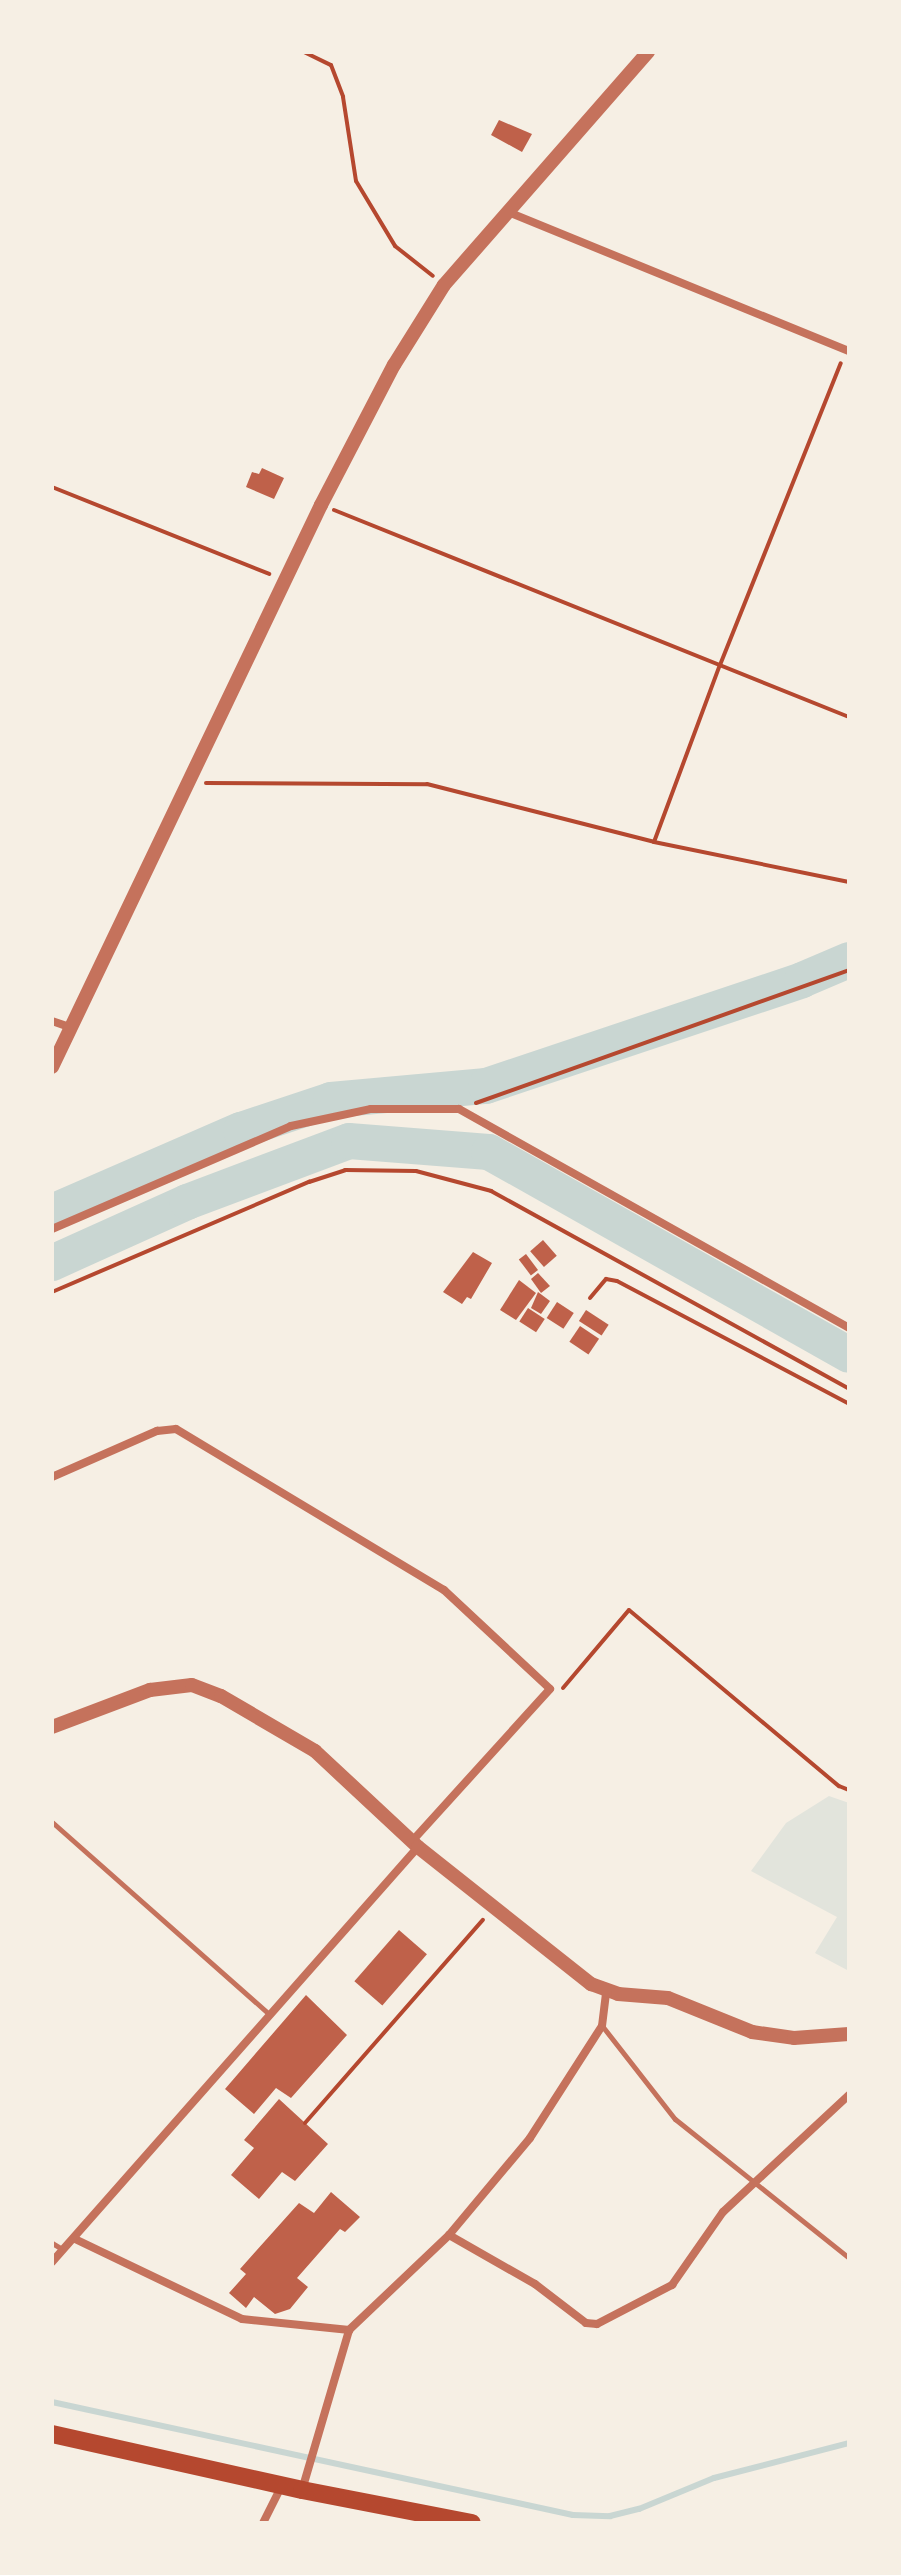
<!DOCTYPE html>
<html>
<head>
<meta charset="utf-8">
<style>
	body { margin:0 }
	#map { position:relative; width:901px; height:2575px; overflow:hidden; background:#f6efe4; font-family:Raleway,sans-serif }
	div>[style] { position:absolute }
	.green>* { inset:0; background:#e2e4dc }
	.stream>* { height:6px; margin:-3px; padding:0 3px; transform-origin:3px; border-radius:3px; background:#c9d6d2 }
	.river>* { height:36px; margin:-18px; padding:0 18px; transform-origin:18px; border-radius:18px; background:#c9d6d2 }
	.building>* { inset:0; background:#bf614a; transform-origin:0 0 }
	.path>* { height:4px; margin:-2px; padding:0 2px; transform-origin:2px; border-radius:2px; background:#b5482f }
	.service>* { height:5px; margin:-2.5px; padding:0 2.5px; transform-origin:2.5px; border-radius:2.5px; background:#c5725c }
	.minor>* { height:8px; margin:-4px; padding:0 4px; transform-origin:4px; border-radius:4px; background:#c5725c }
	.tertiary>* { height:14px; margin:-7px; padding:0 7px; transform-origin:7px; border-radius:7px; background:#c5725c }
	.trunk>* { height:18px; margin:-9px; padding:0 9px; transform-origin:9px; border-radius:9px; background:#b5482f }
	span { translate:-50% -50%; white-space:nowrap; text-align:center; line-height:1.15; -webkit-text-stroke:8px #f6efe4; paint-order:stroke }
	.frame { position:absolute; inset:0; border:54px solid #f6efe4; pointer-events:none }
</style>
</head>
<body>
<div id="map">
	<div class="green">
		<div style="clip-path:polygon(829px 1796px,849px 1803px,849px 1971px,815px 1953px,837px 1917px,751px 1871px,786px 1823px)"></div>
	</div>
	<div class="stream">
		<div style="left:52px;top:2402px;width:533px;rotate:12.24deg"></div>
		<div style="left:573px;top:2515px;width:37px;rotate:2deg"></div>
		<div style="left:610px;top:2516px;width:30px;rotate:-14deg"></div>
		<div style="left:639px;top:2509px;width:81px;rotate:-22.5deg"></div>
		<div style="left:714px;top:2478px;width:139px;rotate:-14.5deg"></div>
	</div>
	<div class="river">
		<div style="left:52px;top:1212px;width:206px;rotate:-23.5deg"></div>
		<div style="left:241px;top:1130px;width:95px;rotate:-18.4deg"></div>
		<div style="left:331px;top:1100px;width:156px;rotate:-5.2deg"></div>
		<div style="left:486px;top:1086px;width:333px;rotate:-18.5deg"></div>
		<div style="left:802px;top:980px;width:51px;rotate:-23.1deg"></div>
		<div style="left:52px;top:1263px;width:148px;rotate:-24.3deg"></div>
		<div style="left:187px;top:1202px;width:173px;rotate:-20.6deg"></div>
		<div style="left:349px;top:1141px;width:140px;rotate:4.5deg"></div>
		<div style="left:489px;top:1152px;width:413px;rotate:29.4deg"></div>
	</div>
	<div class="building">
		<div style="clip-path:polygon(499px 120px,532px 134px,522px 152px,491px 135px)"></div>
		<div style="clip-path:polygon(262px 468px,284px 478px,274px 499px,246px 487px,252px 472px,259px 474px)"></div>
		<div style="left:543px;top:1240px;width:21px;height:17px;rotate:49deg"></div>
		<div style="clip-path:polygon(473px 1252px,492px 1263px,471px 1299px,467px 1297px,462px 1304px,443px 1292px)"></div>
		<div style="left:526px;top:1254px;width:20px;height:9px;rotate:53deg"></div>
		<div style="clip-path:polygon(538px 1273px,550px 1286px,541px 1293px,531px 1279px)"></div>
		<div style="clip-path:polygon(519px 1280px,536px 1293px,516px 1320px,500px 1310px)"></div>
		<div style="clip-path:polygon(538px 1292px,550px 1301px,541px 1314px,531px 1308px)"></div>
		<div style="left:557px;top:1302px;width:20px;height:19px;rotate:33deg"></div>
		<div style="left:528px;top:1308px;width:20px;height:16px;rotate:33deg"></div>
		<div style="left:586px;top:1310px;width:27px;height:13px;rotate:33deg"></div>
		<div style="left:580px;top:1326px;width:23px;height:19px;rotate:34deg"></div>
		<div style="left:399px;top:1930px;width:37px;height:68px;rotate:41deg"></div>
		<div style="clip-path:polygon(306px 1995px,347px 2035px,291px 2098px,276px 2088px,254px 2114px,225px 2089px)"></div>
		<div style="clip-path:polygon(279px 2099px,328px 2144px,295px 2181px,282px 2172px,259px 2199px,231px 2175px,254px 2148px,244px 2140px)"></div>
		<div style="clip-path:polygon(331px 2192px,360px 2217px,345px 2232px,340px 2229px,297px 2278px,308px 2287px,290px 2309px,275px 2314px,254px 2297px,246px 2308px,229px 2293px,246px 2274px,240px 2269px,299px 2203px,314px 2213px)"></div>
	</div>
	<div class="path">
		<div style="left:304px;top:52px;width:30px;rotate:26deg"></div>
		<div style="left:331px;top:65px;width:34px;rotate:69deg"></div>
		<div style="left:343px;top:97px;width:85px;rotate:81.2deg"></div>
		<div style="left:356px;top:181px;width:76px;rotate:59deg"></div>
		<div style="left:395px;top:246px;width:48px;rotate:38.3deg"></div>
		<div style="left:52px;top:487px;width:234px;rotate:21.8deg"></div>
		<div style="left:334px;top:510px;width:555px;rotate:21.9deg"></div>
		<div style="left:206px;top:783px;width:221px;rotate:0.3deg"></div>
		<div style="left:427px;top:784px;width:234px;rotate:14.3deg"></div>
		<div style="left:654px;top:842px;width:199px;rotate:11.6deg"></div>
		<div style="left:654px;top:842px;width:189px;rotate:-69.6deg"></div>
		<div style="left:720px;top:665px;width:325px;rotate:-68.2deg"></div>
		<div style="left:476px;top:1103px;width:396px;rotate:-19.6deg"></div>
		<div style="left:52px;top:1292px;width:280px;rotate:-23.2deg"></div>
		<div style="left:309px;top:1182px;width:38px;rotate:-18deg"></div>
		<div style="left:345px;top:1170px;width:71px;rotate:0.8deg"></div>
		<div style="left:416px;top:1171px;width:78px;rotate:14.9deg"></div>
		<div style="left:491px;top:1191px;width:409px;rotate:28.9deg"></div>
		<div style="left:590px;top:1298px;width:25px;rotate:-50deg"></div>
		<div style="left:606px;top:1279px;width:11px;rotate:10deg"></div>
		<div style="left:617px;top:1281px;width:263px;rotate:27.9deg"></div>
		<div style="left:563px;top:1688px;width:102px;rotate:-49.8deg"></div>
		<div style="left:629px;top:1610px;width:274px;rotate:40deg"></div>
		<div style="left:839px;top:1786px;width:11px;rotate:22deg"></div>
		<div style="left:305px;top:2123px;width:270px;rotate:-48.8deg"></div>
	</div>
	<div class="service">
		<div style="left:52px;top:1822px;width:291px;rotate:41.5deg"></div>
		<div style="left:603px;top:2027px;width:117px;rotate:52deg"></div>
		<div style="left:675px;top:2119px;width:223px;rotate:38.6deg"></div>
		<div style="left:52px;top:2243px;width:12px;rotate:31deg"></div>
	</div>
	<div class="minor">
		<div style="left:508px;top:212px;width:368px;rotate:22.2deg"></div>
		<div style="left:52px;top:1021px;width:18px;rotate:19deg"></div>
		<div style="left:52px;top:1229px;width:260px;rotate:-23.3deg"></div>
		<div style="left:291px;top:1126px;width:82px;rotate:-12deg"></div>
		<div style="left:371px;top:1109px;width:88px"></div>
		<div style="left:459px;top:1109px;width:447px;rotate:29.3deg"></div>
		<div style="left:52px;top:1477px;width:115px;rotate:-23.7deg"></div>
		<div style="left:157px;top:1431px;width:19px;rotate:-6deg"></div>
		<div style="left:176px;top:1429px;width:313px;rotate:31deg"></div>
		<div style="left:444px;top:1590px;width:145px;rotate:43deg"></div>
		<div style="left:550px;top:1689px;width:205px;rotate:132.2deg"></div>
		<div style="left:449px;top:2235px;width:99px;rotate:29.7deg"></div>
		<div style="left:535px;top:2284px;width:64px;rotate:37.4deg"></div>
		<div style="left:586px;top:2323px;width:11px;rotate:5deg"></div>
		<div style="left:597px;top:2324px;width:85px;rotate:-27.5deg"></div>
		<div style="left:672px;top:2285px;width:89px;rotate:-55.1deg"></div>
		<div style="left:723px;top:2212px;width:172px;rotate:-42.9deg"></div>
		<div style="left:75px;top:2239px;width:185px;rotate:25.6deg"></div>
		<div style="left:242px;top:2319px;width:108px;rotate:5.9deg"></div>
		<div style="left:52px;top:2262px;width:553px;rotate:-48.59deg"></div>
		<div style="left:302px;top:2490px;width:167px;rotate:-73.6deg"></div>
		<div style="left:349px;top:2330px;width:138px;rotate:-43.5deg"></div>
		<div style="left:449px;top:2235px;width:126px;rotate:-50.1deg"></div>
		<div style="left:530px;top:2138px;width:133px;rotate:-57.3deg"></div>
		<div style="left:602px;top:2026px;width:34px;rotate:-83deg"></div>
		<div style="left:263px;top:2523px;width:42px;rotate:-63.4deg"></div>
	</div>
	<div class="tertiary">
		<div style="left:52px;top:1067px;width:623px;rotate:-64.42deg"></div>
		<div style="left:321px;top:505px;width:158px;rotate:-62.5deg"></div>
		<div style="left:394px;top:365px;width:94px;rotate:-58deg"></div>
		<div style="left:444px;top:285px;width:310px;rotate:-48.8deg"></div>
		<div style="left:52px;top:1727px;width:105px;rotate:-20.7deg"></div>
		<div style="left:150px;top:1690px;width:42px;rotate:-6.8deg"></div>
		<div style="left:192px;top:1685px;width:31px;rotate:21deg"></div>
		<div style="left:221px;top:1696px;width:109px;rotate:30.3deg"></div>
		<div style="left:315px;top:1751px;width:141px;rotate:43deg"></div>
		<div style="left:418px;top:1847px;width:221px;rotate:38.4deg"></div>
		<div style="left:591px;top:1984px;width:29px;rotate:20deg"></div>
		<div style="left:618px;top:1994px;width:50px;rotate:4.6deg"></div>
		<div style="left:668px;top:1998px;width:91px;rotate:22deg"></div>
		<div style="left:752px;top:2032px;width:42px;rotate:8.1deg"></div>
		<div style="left:794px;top:2038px;width:55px;rotate:-4.2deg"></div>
	</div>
	<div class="trunk">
		<div style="left:52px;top:2434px;width:256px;rotate:12.6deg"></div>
		<div style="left:302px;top:2490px;width:173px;rotate:11deg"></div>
	</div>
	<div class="frame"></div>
</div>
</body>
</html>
